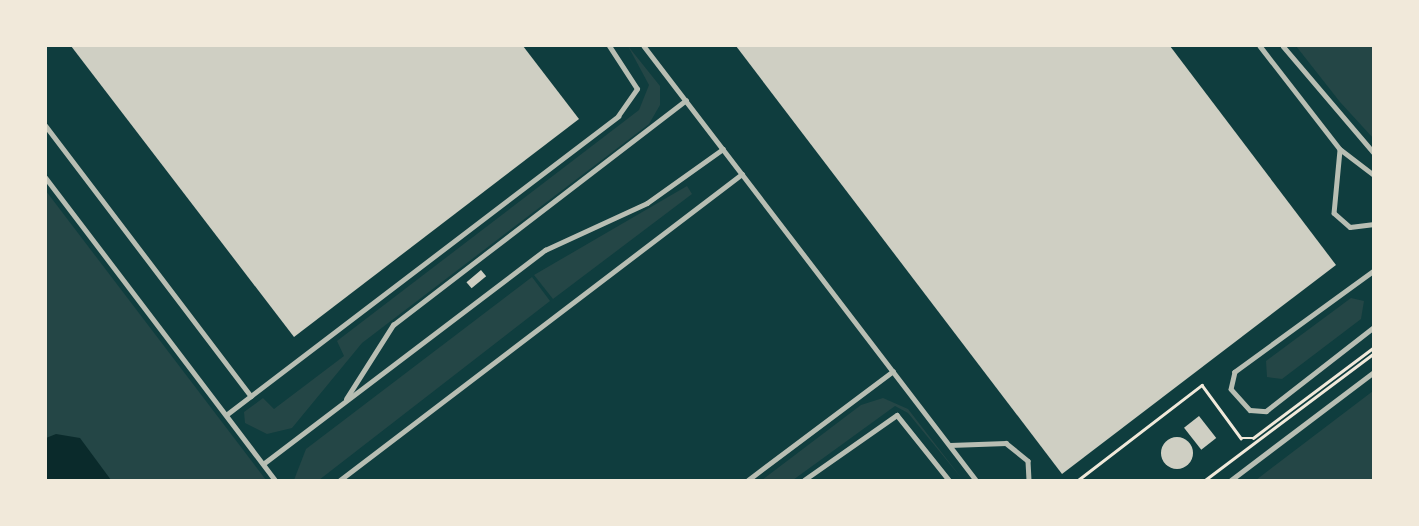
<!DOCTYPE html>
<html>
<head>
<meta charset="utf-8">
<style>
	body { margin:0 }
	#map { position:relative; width:1419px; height:526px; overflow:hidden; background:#0f3d3e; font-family:Inter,sans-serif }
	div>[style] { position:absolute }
	.green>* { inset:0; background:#244646 }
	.water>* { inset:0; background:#0a2a2b }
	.building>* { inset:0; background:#cfcfc3; transform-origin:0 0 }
	.round { border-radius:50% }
	.path>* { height:2.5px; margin:-1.25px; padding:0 1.25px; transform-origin:1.25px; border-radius:1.25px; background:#f1e9da }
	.service>* { height:4.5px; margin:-2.25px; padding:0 2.25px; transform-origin:2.25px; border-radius:2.25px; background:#b8beb3 }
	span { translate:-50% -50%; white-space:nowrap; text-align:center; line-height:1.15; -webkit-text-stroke:5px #f1e9da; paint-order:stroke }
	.frame { position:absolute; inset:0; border:47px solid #f1e9da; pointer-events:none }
</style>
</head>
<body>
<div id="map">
	<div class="green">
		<div style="clip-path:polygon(628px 46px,660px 86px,660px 105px,649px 124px,362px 343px,292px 428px,267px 434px,245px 423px,244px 412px,263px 398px,274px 409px,344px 356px,337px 341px,639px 110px,649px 85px)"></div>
		<div style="clip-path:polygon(1296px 46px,1373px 46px,1373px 138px,1340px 102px)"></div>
		<div style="clip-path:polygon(687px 186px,692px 194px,553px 299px,534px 275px)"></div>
		<div style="clip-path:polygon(46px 191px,266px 480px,46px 480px)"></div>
		<div style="clip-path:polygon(532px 277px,550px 301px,319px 480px,294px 480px,306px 449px)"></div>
		<div style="clip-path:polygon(1351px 298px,1364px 301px,1361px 319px,1282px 379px,1267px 377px,1266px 361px)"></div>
		<div style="clip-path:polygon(1373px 391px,1373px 480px,1256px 480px)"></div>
		<div style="clip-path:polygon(883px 398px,908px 409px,963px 480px,908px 413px,895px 406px,793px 480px,762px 480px,861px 405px)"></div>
	</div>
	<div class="water">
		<div style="clip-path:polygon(56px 434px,80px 438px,111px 480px,46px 480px,46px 438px)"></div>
	</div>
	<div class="building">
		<div style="clip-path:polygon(71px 46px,523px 46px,579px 119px,294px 337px)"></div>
		<div style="clip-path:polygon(736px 46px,1170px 46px,1336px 265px,1062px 474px)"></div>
		<div style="left:481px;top:270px;width:8px;height:19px;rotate:50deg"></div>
		<div style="left:1199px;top:416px;width:28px;height:19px;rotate:52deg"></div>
		<div class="round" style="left:1161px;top:437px;width:32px;height:32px"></div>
	</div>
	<div class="path">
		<div style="left:1078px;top:480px;width:156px;rotate:-37.5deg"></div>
		<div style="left:1202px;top:385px;width:66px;rotate:53.7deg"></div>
		<div style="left:1241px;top:438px;width:12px"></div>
		<div style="left:1253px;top:438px;width:151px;rotate:-36.9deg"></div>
		<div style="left:1205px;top:480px;width:211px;rotate:-36.9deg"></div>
	</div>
	<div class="service">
		<div style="left:644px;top:46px;width:546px;rotate:52.58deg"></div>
		<div style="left:1260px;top:46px;width:130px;rotate:52.2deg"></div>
		<div style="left:1340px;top:149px;width:43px;rotate:37.4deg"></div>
		<div style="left:1283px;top:46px;width:140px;rotate:49.6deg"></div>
		<div style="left:46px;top:126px;width:339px;rotate:52.8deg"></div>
		<div style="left:1340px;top:150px;width:63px;rotate:95.4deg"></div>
		<div style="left:1334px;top:213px;width:21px;rotate:41deg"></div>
		<div style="left:1350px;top:227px;width:24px;rotate:-7deg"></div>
		<div style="left:46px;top:178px;width:379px;rotate:52.8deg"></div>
		<div style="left:1374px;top:271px;width:172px;rotate:144deg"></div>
		<div style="left:1235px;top:372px;width:17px;rotate:103deg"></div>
		<div style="left:1231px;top:389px;width:28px;rotate:48deg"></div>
		<div style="left:1250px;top:410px;width:16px;rotate:4deg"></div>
		<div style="left:1266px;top:411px;width:137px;rotate:-37.9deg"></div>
		<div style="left:346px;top:399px;width:88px;rotate:-57.6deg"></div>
		<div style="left:393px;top:325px;width:369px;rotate:-37.5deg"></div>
		<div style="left:226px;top:415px;width:493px;rotate:-37.3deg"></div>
		<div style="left:618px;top:116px;width:33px;rotate:-55deg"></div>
		<div style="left:637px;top:89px;width:51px;rotate:-123.1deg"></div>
		<div style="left:950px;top:445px;width:56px;rotate:-2deg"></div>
		<div style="left:1006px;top:443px;width:28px;rotate:39deg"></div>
		<div style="left:1028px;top:461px;width:19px;rotate:87deg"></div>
		<div style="left:263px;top:464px;width:354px;rotate:-37.2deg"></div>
		<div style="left:545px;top:250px;width:112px;rotate:-24.7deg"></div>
		<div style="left:647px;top:203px;width:93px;rotate:-35.4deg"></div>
		<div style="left:340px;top:480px;width:505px;rotate:-37.28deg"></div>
		<div style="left:748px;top:480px;width:181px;rotate:-36.9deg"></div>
		<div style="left:804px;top:480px;width:113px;rotate:-35deg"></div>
		<div style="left:897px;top:415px;width:83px;rotate:51.3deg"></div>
		<div style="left:1231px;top:480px;width:179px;rotate:-37.1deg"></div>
	</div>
	<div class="frame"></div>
</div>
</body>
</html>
